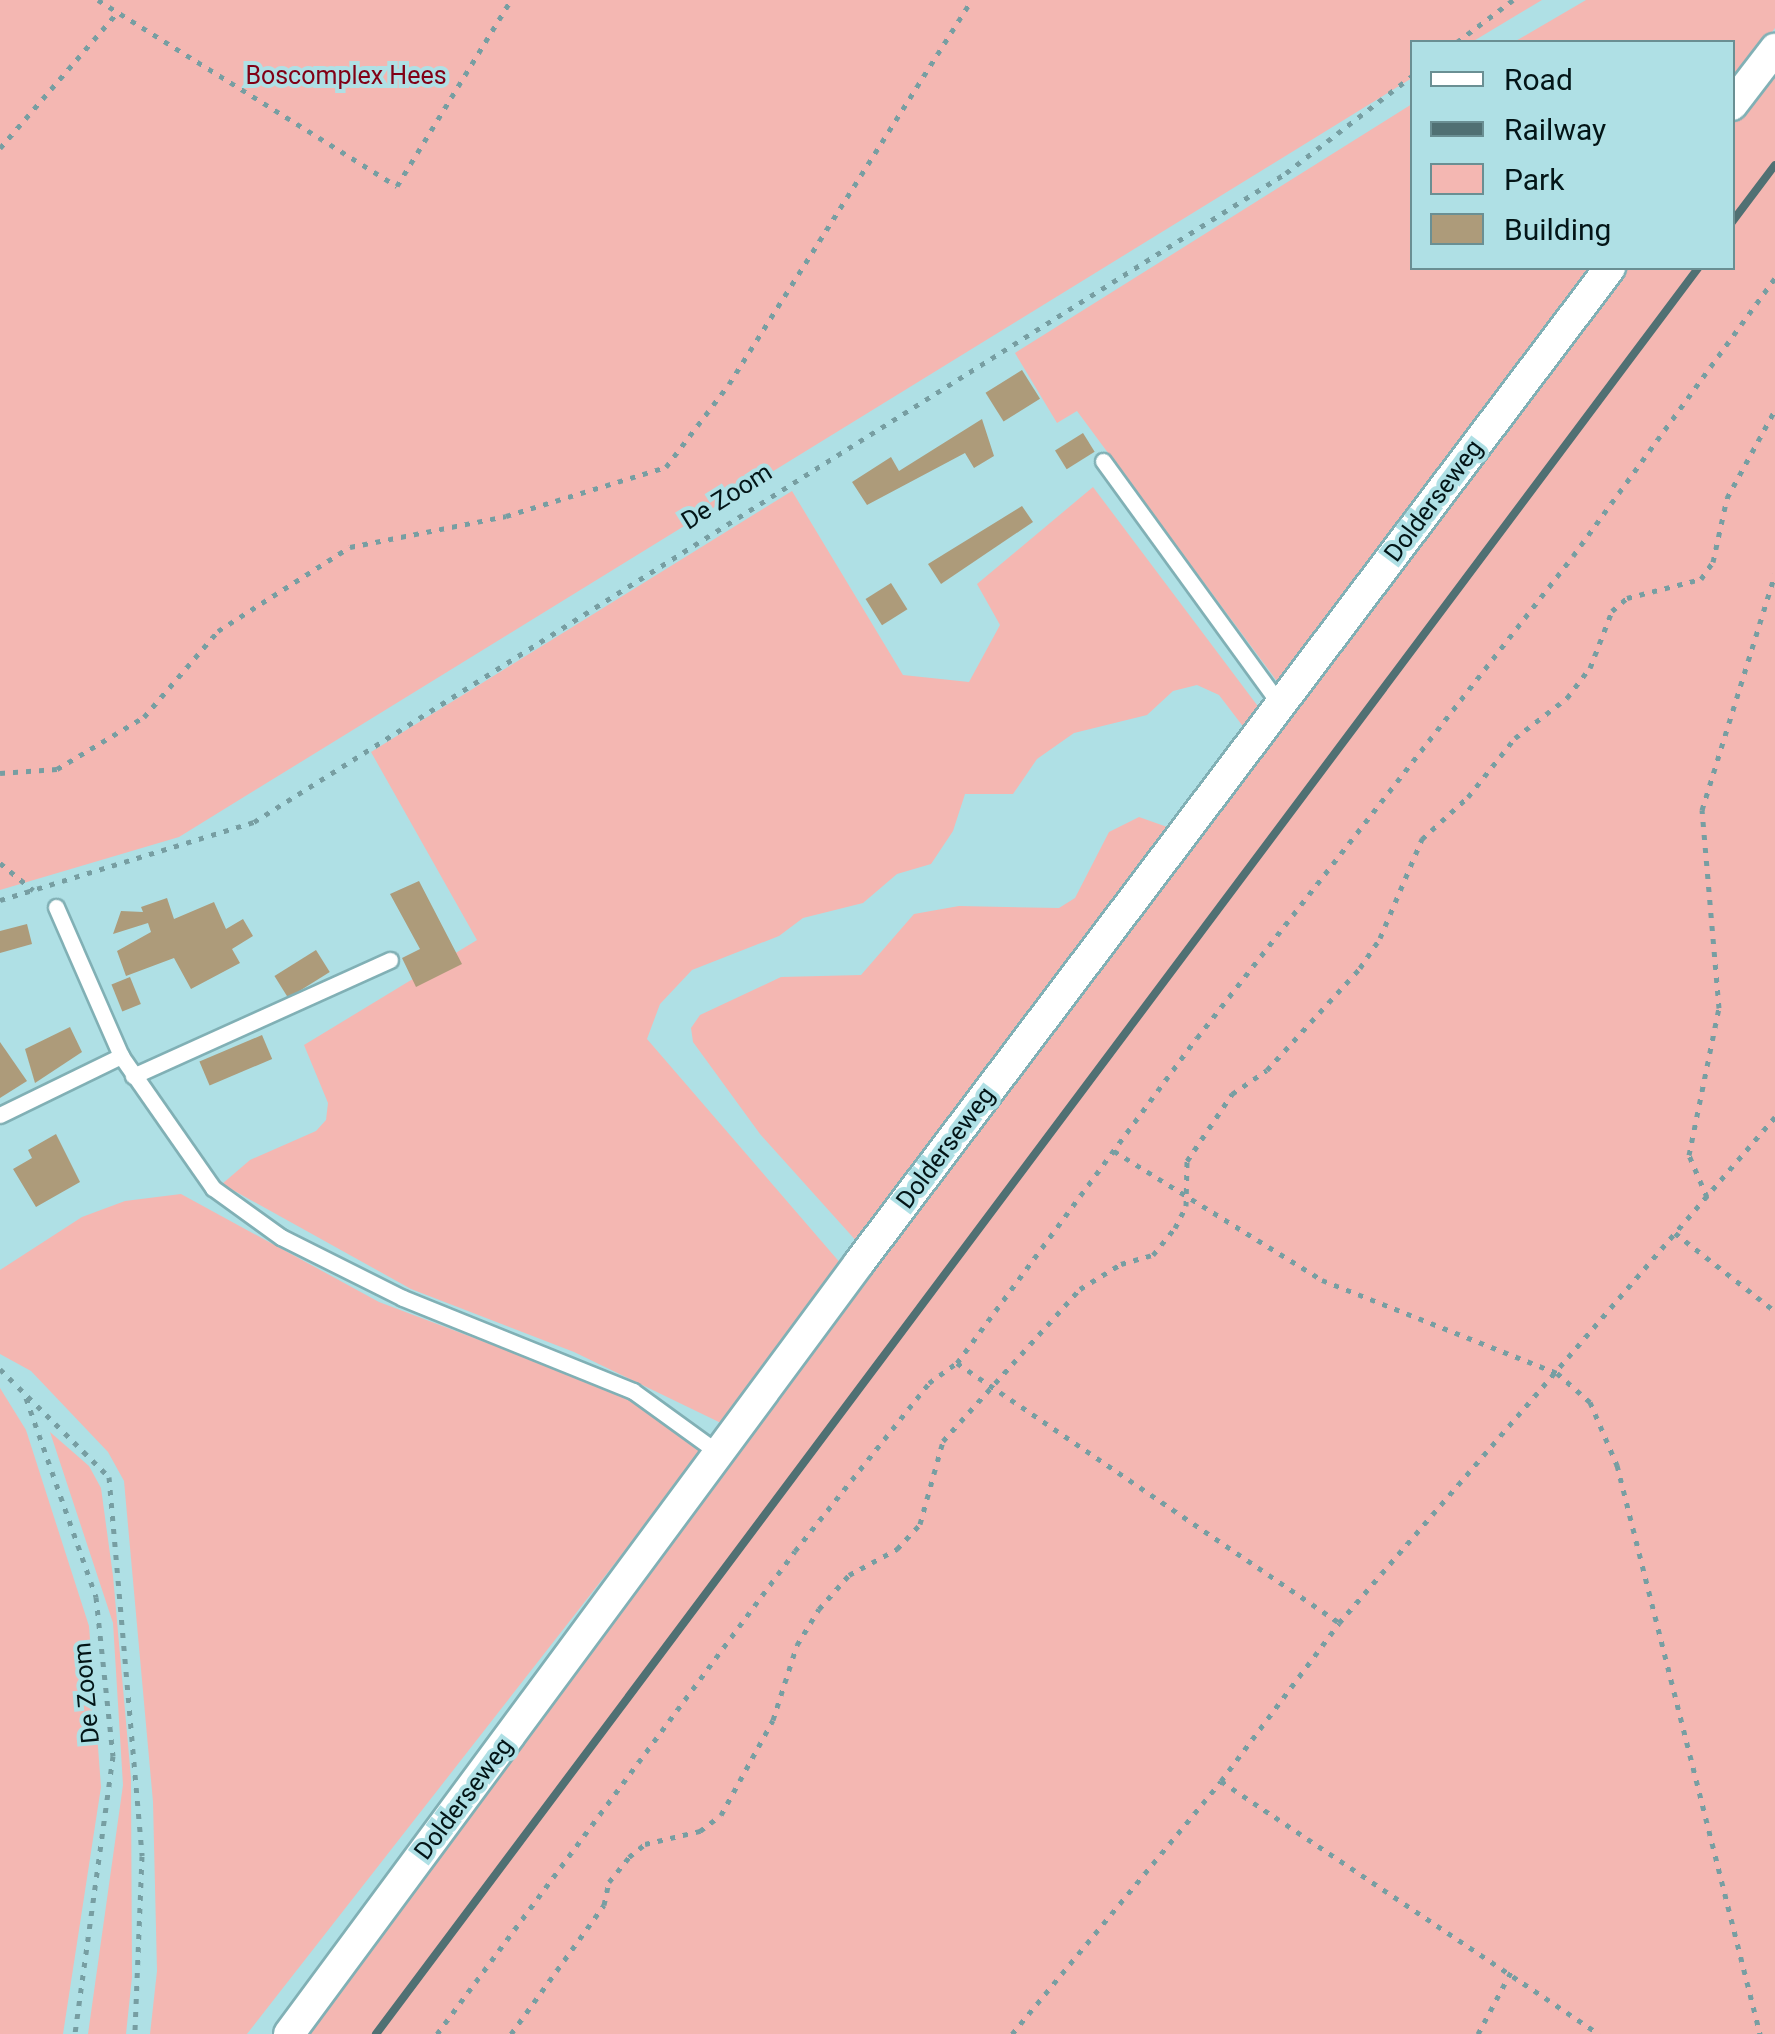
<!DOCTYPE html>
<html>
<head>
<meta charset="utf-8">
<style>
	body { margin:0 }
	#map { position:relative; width:1775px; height:2034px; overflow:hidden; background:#afe0e5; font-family:Roboto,sans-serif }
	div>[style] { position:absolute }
	.green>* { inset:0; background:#f4b7b2 }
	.building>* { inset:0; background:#ad9b7a; transform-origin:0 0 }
	.path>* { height:5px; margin-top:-2.5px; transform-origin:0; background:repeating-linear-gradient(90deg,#779ea2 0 5px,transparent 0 13px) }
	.roads { filter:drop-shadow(2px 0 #81b0b5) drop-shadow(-2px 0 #81b0b5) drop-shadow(0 2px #81b0b5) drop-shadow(0 -2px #81b0b5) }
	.lane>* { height:15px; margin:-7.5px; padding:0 7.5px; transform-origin:7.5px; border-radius:7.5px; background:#fff }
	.street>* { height:30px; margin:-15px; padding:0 15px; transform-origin:15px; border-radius:15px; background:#fff }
	.rail>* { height:8px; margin:-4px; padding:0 4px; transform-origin:4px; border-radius:4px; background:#507073 }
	span { translate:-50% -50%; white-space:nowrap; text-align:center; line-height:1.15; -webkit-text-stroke:8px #afe0e5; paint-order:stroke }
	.park-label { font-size:25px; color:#810015 }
	.street-label { font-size:25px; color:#031517 }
	.legend { position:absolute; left:1410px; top:40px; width:325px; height:230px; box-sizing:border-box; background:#afe0e5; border:2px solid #6a8f93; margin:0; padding:12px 18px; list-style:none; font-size:30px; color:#031517 }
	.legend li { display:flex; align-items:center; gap:20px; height:50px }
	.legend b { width:50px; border:2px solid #6a8f93 }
</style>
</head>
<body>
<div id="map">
	<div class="green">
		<div style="clip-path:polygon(0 0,1542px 0,1472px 42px,1412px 42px,1412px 78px,179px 837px,0 890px)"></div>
		<div style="clip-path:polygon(1586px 0,1775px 0,1775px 28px,1733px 84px,1732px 42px,1514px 42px)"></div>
		<div style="clip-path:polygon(1775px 65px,1775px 2034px,299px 2034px,1624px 268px,1732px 268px,1733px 122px)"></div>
		<div style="clip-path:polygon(1412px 104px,1412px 268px,1594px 268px,1279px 684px,1077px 411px,1057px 423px,1015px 353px)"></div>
		<div style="clip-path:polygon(1093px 487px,1260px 709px,1245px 729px,1219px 695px,1197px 685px,1173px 691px,1147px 715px,1074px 733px,1037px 759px,1013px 794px,965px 794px,953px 831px,931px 864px,897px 874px,863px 903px,803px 918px,779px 936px,692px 970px,660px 1004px,647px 1039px,842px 1265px,723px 1424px,574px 1352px,411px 1289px,222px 1184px,250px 1160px,316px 1131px,326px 1120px,328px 1103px,304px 1045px,477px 940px,371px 752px,792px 491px,903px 675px,969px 682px,1000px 625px,977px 584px)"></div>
		<div style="clip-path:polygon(1139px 817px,1170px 828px,859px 1244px,760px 1134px,693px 1042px,691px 1028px,700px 1015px,781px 977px,861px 975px,914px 914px,959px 906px,1059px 908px,1075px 898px,1109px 832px)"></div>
		<div style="clip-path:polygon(181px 1194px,379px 1302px,630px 1397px,705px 1448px,247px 2034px,150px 2034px,157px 1971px,153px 1802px,124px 1481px,108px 1452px,31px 1371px,0 1354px,0 1270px,82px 1217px,125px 1201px)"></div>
		<div style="clip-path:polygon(0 1388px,26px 1430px,89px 1626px,101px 1787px,63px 2034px,0 2034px)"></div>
		<div style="clip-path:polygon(50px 1432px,89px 1466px,101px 1488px,113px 1576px,131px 1778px,132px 1977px,126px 2034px,88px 2034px,123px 1785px,113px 1623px)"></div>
	</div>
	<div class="building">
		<div style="left:1022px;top:370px;width:34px;height:43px;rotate:58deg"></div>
		<div style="clip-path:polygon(982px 419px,994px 456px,974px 468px,965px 453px,867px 505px,852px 482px,891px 457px,899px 471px)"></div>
		<div style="left:1083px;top:433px;width:22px;height:33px;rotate:58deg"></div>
		<div style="clip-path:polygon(1022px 506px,1033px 522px,941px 584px,928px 564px)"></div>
		<div style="left:891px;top:583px;width:31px;height:30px;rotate:58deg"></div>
		<div style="clip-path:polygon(419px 881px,462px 964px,416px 987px,402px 958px,420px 949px,390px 894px)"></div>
		<div style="clip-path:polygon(167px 898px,174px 919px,214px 902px,226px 929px,243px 919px,253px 936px,232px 949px,240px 963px,191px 989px,174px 958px,126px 976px,117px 951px,151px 932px,148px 923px,113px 934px,121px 911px,143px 912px,141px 907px)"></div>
		<div style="clip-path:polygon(27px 924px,32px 944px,0 953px,0 931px)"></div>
		<div style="left:316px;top:950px;width:26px;height:49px;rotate:58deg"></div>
		<div style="left:130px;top:977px;width:29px;height:20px;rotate:68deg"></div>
		<div style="clip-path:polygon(70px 1027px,82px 1052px,35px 1083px,25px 1049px)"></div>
		<div style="left:262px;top:1035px;width:26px;height:68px;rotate:67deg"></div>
		<div style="clip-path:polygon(0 1042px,27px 1081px,0 1098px)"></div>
		<div style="clip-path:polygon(56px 1134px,80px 1182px,36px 1207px,13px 1169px,32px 1158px,28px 1150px)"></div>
	</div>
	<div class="path">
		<div style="left:98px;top:0;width:352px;rotate:31.9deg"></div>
		<div style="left:397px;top:186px;width:218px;rotate:-58.5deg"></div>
		<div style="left:1457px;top:42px;width:70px;rotate:-36.9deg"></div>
		<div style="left:0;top:148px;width:180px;rotate:-49.1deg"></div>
		<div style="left:0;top:773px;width:57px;rotate:-4deg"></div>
		<div style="left:57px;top:769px;width:101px;rotate:-30.9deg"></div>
		<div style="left:144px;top:717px;width:113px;rotate:-49.3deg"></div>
		<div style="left:218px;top:631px;width:156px;rotate:-32.5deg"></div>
		<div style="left:350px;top:547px;width:159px;rotate:-11.2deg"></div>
		<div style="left:506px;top:516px;width:167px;rotate:-17deg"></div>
		<div style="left:666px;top:467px;width:104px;rotate:-52.8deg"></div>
		<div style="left:729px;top:384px;width:454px;rotate:-57.7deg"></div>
		<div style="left:0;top:863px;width:43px;rotate:39.3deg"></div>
		<div style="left:0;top:900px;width:266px;rotate:-17.1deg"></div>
		<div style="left:254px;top:822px;width:1219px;rotate:-32.16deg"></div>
		<div style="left:1286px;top:173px;width:159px;rotate:-37.6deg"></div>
		<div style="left:1114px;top:1151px;width:245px;rotate:31.8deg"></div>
		<div style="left:1322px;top:1280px;width:253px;rotate:21.6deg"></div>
		<div style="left:1557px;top:1373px;width:44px;rotate:41.3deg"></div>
		<div style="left:1590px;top:1402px;width:69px;rotate:66.8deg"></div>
		<div style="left:1617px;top:1465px;width:587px;rotate:75.89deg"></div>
		<div style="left:1707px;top:1197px;width:46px;rotate:-113.2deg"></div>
		<div style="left:1689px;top:1155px;width:150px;rotate:-78.5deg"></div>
		<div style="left:1719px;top:1008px;width:199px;rotate:-94.9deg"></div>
		<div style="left:1702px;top:810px;width:247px;rotate:-72.8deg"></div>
		<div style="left:1675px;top:1233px;width:127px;rotate:38deg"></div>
		<div style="left:957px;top:1363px;width:462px;rotate:34.2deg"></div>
		<div style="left:0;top:1369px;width:153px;rotate:44.7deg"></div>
		<div style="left:109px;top:1477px;width:380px;rotate:85deg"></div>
		<div style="left:142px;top:1856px;width:178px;rotate:92.3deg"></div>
		<div style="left:26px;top:1398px;width:211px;rotate:70.6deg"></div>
		<div style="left:96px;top:1597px;width:160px;rotate:83.9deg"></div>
		<div style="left:113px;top:1756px;width:281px;rotate:97.8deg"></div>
		<div style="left:1221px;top:1781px;width:455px;rotate:33.8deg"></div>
		<div style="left:437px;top:2034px;width:601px;rotate:-53.45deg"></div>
		<div style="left:795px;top:1551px;width:215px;rotate:-51.4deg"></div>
		<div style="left:929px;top:1383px;width:34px;rotate:-36deg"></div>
		<div style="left:957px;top:1363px;width:404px;rotate:-53.6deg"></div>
		<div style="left:1197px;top:1038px;width:611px;rotate:-52.04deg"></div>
		<div style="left:1573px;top:556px;width:344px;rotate:-54deg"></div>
		<div style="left:511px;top:2034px;width:159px;rotate:-54.2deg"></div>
		<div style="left:604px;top:1905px;width:24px;rotate:-78deg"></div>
		<div style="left:609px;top:1882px;width:32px;rotate:-51deg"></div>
		<div style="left:629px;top:1857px;width:21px;rotate:-39deg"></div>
		<div style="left:645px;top:1844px;width:57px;rotate:-13.3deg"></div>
		<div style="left:700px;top:1831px;width:26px;rotate:-37deg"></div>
		<div style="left:721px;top:1815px;width:108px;rotate:-61.3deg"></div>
		<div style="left:773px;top:1720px;width:79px;rotate:-72.3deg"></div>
		<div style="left:797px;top:1645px;width:42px;rotate:-58.6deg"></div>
		<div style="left:819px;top:1609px;width:45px;rotate:-48.6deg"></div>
		<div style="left:849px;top:1575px;width:55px;rotate:-28.4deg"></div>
		<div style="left:897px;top:1549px;width:34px;rotate:-47deg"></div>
		<div style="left:920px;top:1524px;width:86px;rotate:-74.5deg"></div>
		<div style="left:943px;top:1441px;width:205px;rotate:-48deg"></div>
		<div style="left:1080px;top:1289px;width:48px;rotate:-31.4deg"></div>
		<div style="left:1121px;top:1264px;width:33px;rotate:-16deg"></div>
		<div style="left:1153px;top:1255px;width:35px;rotate:-51deg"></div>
		<div style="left:1175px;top:1228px;width:25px;rotate:-63deg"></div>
		<div style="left:1186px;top:1206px;width:45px;rotate:-88.7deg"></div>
		<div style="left:1187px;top:1161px;width:81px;rotate:-56.1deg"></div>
		<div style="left:1232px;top:1094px;width:42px;rotate:-34.4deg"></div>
		<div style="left:1267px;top:1070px;width:138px;rotate:-47.6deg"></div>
		<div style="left:1360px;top:968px;width:36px;rotate:-56deg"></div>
		<div style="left:1380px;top:938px;width:108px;rotate:-67deg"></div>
		<div style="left:1422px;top:839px;width:62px;rotate:-42.4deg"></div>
		<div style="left:1468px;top:797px;width:75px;rotate:-51.5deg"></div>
		<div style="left:1515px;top:738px;width:66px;rotate:-37.6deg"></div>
		<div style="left:1567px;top:698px;width:38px;rotate:-53deg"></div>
		<div style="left:1590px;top:668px;width:61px;rotate:-68.9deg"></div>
		<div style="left:1612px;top:611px;width:20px;rotate:-41deg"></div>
		<div style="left:1627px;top:598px;width:76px;rotate:-14.4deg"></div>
		<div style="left:1701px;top:579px;width:21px;rotate:-55deg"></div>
		<div style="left:1713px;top:562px;width:66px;rotate:-77.7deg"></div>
		<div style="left:1727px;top:498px;width:100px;rotate:-61.4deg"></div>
		<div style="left:1012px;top:2034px;width:328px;rotate:-50.4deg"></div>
		<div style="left:1221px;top:1781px;width:197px;rotate:-53.2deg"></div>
		<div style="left:1339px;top:1623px;width:668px;rotate:-49.25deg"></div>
		<div style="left:1478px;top:2034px;width:70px;rotate:-62deg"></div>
	</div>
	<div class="roads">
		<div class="lane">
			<div style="left:1103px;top:461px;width:301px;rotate:54deg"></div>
			<div style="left:56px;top:907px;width:163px;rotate:66.4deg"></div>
			<div style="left:121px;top:1056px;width:161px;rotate:55.1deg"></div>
			<div style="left:213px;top:1188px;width:84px;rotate:35.8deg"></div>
			<div style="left:281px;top:1237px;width:136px;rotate:26.6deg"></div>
			<div style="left:403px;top:1298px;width:248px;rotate:22deg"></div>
			<div style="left:633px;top:1391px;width:107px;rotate:35.9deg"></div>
			<div style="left:133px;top:1076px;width:282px;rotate:-24.3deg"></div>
			<div style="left:0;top:1115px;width:135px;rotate:-26deg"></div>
		</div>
		<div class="street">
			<div style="left:1732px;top:105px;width:71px;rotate:-52.5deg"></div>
			<div style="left:289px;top:2034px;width:959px;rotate:-53.52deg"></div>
			<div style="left:859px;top:1263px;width:1247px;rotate:-52.96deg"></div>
		</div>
	</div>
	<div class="rail">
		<div style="left:1732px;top:222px;width:71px;rotate:-53deg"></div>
		<div style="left:376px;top:2034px;width:2206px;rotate:-53.18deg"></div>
	</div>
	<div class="park-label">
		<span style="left:346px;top:76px">Boscomplex Hees</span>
	</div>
	<div class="street-label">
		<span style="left:727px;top:497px;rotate:-32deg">De Zoom</span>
		<span style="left:1434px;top:501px;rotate:-53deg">Dolderseweg</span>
		<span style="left:946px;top:1148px;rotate:-53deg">Dolderseweg</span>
		<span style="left:87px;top:1693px;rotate:-95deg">De Zoom</span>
		<span style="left:464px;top:1799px;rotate:-53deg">Dolderseweg</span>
	</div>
	<ul class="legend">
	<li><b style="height:12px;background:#fff"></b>Road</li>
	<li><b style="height:12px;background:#507073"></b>Railway</li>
	<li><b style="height:28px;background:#f4b7b2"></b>Park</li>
	<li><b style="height:28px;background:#ad9b7a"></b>Building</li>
	</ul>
</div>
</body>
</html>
